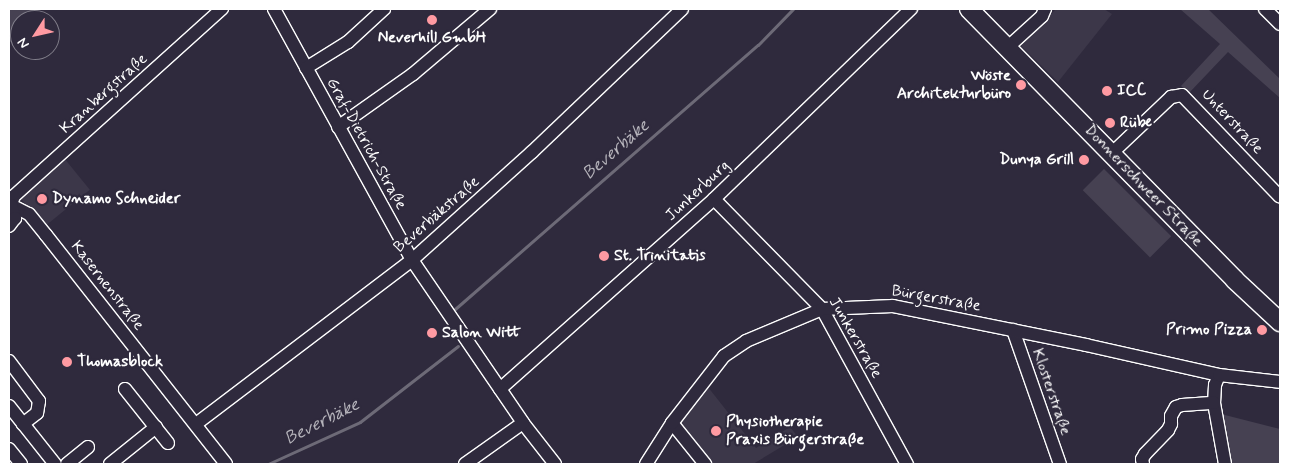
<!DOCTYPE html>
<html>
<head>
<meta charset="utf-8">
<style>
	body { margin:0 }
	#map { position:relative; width:1289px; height:473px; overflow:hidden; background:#2f2a3d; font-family:Mynerve,sans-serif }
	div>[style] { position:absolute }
	.built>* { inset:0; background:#3c3749; transform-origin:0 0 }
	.green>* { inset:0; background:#464152; transform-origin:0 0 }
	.stream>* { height:3px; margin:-1.5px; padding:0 1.5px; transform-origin:1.5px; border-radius:1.5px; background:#6d6a77 }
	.roads { filter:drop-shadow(1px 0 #fff) drop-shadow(-1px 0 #fff) drop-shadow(0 1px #fff) drop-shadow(0 -1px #fff) }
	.minor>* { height:12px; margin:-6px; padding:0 6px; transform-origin:6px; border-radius:6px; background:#2f2a3d }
	.secondary>* { height:18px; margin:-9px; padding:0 9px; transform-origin:9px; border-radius:9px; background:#2f2a3d }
	.dots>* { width:14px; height:14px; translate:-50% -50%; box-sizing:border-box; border:2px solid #2f2a3d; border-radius:50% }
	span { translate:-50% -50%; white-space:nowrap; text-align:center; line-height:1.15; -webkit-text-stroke:4.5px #2f2a3d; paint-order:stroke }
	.poi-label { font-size:16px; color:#fff; font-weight:700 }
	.right { translate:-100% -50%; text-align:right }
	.left { translate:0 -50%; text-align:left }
	.street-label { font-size:16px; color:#fff }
	.water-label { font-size:18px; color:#b6b4bb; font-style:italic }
	.frame { position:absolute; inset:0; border:10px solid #fff; pointer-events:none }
	.north { position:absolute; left:10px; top:10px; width:50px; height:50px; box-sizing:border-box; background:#2f2a3d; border:1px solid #827f8b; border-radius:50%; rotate:235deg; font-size:14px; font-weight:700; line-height:20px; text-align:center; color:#fff }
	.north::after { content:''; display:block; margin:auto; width:18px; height:22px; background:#ff9aa2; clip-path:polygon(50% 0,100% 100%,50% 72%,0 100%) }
</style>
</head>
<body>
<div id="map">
	<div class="built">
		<div style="clip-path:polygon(1056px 9px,1104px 9px,1112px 14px,1058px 82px,1021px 46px)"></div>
		<div style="left:64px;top:158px;width:41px;height:59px;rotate:51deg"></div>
		<div style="clip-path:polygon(704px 382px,756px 448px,790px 427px,798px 437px,753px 464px,705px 464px,672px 423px)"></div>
	</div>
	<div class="green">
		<div style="clip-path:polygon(9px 9px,39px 9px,30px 20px,20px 20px,20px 33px,9px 43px)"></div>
		<div style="clip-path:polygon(1180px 9px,1208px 9px,1280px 79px,1280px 98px,1228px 52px,1189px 93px,1181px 86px,1220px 44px)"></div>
		<div style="left:1104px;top:169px;width:95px;height:30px;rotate:45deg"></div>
		<div style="clip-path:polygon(1221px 414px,1280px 429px,1280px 464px,1231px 464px)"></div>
	</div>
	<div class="stream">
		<div style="left:455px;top:309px;width:402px;rotate:-41.1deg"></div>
		<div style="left:758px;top:45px;width:50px;rotate:-45.8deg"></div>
		<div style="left:268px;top:464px;width:101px;rotate:-24.5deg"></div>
		<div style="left:360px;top:422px;width:124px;rotate:-37.8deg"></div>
	</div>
	<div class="roads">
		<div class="minor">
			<div style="left:274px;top:9px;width:286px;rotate:61.2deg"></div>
			<div style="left:412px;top:260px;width:197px;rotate:55.7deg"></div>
			<div style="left:523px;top:423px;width:52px;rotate:52deg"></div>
			<div style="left:1265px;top:9px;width:21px;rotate:45deg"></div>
			<div style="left:1007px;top:48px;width:47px;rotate:-42.4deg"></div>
			<div style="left:1042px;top:16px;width:8px;rotate:-67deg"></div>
			<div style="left:306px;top:68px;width:49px;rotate:-31.8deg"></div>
			<div style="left:348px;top:42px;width:49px;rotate:-42.5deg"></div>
			<div style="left:338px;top:127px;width:92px;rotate:-35.2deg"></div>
			<div style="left:413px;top:74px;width:101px;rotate:-40.2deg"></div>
			<div style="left:1111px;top:154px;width:83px;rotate:-43.5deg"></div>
			<div style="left:1171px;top:97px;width:11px;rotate:-10deg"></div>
			<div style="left:1182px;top:95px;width:141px;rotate:46.1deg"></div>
			<div style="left:714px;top:199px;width:154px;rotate:45.5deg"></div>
			<div style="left:822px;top:309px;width:177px;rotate:61.3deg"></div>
			<div style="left:9px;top:204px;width:22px;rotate:27deg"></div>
			<div style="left:29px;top:214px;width:27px;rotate:51deg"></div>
			<div style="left:46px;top:235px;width:291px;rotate:51.8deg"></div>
			<div style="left:11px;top:205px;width:9px;rotate:-72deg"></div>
			<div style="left:14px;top:196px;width:280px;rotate:-42deg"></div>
			<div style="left:9px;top:207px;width:3px;rotate:-45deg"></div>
			<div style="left:11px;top:205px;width:14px;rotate:73deg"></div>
			<div style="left:15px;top:218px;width:10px;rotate:127deg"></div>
			<div style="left:1013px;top:330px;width:142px;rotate:70.7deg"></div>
			<div style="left:9px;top:361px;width:50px;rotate:53.1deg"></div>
			<div style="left:39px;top:401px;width:12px;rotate:99deg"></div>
			<div style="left:37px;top:413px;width:18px;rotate:142deg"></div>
			<div style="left:1219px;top:375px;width:11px;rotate:112deg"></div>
			<div style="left:1215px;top:385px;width:18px;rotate:93deg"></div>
			<div style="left:1214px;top:403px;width:62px;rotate:79.8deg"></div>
			<div style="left:125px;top:389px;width:69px;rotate:51.5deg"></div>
			<div style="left:500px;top:389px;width:286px;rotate:-41.6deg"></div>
			<div style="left:714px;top:199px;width:274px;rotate:-44deg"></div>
			<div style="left:9px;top:406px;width:74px;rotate:51.6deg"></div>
			<div style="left:672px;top:423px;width:53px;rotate:51.2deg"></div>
			<div style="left:196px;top:424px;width:271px;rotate:-37.2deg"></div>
			<div style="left:412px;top:260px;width:161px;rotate:-42deg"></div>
			<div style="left:532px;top:152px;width:207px;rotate:-43.6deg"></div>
			<div style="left:9px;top:449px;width:19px;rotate:51deg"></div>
			<div style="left:67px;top:464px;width:27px;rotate:-39deg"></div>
			<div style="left:110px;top:464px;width:59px;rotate:-38.8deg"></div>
			<div style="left:465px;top:464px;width:71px;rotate:-35.3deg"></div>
			<div style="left:646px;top:464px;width:49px;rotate:-57.6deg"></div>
			<div style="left:672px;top:423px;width:85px;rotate:-52.2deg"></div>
			<div style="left:724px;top:356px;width:27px;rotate:-34deg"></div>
			<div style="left:746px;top:341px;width:82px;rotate:-22.8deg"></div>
			<div style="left:822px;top:309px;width:71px;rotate:-2.4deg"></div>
			<div style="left:893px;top:306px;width:197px;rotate:11.4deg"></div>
			<div style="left:1086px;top:345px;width:136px;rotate:12.7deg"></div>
			<div style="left:1219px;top:375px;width:61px;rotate:6.5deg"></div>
			<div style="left:1143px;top:464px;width:5px;rotate:-101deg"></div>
			<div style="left:1142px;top:459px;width:6px;rotate:-59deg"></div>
			<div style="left:1145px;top:454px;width:33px;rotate:-46deg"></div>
			<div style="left:1168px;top:430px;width:7px;rotate:-63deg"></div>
			<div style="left:1171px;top:424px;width:8px;rotate:-90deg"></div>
			<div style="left:1171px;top:416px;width:10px;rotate:-61deg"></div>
			<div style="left:1176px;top:407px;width:6px;rotate:-18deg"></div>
			<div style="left:1182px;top:405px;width:32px;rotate:-4deg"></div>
		</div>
		<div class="secondary">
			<div style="left:969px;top:9px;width:380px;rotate:45.5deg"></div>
			<div style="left:1235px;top:280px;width:62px;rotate:43deg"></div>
		</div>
	</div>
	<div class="dots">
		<div style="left:432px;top:20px;background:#ff9aa2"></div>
		<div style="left:1021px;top:85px;background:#ff9aa2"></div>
		<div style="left:1107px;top:91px;background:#ff9aa2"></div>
		<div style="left:1110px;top:123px;background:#ff9aa2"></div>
		<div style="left:1084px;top:160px;background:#ff9aa2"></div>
		<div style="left:42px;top:199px;background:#ff9aa2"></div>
		<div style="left:604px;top:256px;background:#ff9aa2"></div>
		<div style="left:1262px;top:330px;background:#ff9aa2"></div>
		<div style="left:432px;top:333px;background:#ff9aa2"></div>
		<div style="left:67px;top:362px;background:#ff9aa2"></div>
		<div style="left:716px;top:431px;background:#ff9aa2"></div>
	</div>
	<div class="poi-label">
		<span style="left:432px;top:38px">Neverhill GmbH</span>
		<span class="right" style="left:1011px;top:85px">Wöste<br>Architekturbüro</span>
		<span class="left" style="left:1117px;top:91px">ICC</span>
		<span class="left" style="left:1120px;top:123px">Rübe</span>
		<span class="right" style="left:1074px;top:160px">Dunya Grill</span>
		<span class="left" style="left:52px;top:199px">Dynamo Schneider</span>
		<span class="left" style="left:614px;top:256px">St. Trinitatis</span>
		<span class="right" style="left:1252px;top:330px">Primo Pizza</span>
		<span class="left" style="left:442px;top:333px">Salon Witt</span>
		<span class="left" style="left:77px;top:362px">Thomasblock</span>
		<span class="left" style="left:726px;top:431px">Physiotherapie<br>Praxis Bürgerstraße</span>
	</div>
	<div class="street-label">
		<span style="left:104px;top:94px;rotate:-42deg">Kranbergstraße</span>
		<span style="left:1232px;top:122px;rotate:47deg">Unterstraße</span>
		<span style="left:366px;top:144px;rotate:61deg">Graf-Dietrich-Straße</span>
		<span style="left:1143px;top:186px;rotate:46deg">Donnerschweer Straße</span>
		<span style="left:698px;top:191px;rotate:-43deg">Junkerburg</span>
		<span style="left:437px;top:215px;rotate:-41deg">Beverbäkstraße</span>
		<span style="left:107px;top:286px;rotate:52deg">Kasernenstraße</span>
		<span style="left:936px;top:299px;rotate:10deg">Bürgerstraße</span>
		<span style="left:855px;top:338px;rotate:60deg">Junkerstraße</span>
		<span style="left:1051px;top:392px;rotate:71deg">Klosterstraße</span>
	</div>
	<div class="water-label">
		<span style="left:616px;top:150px;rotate:-41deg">Beverbäke</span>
		<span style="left:322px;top:422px;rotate:-27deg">Beverbäke</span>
	</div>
	<div class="frame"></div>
	<div class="north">N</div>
</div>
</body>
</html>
